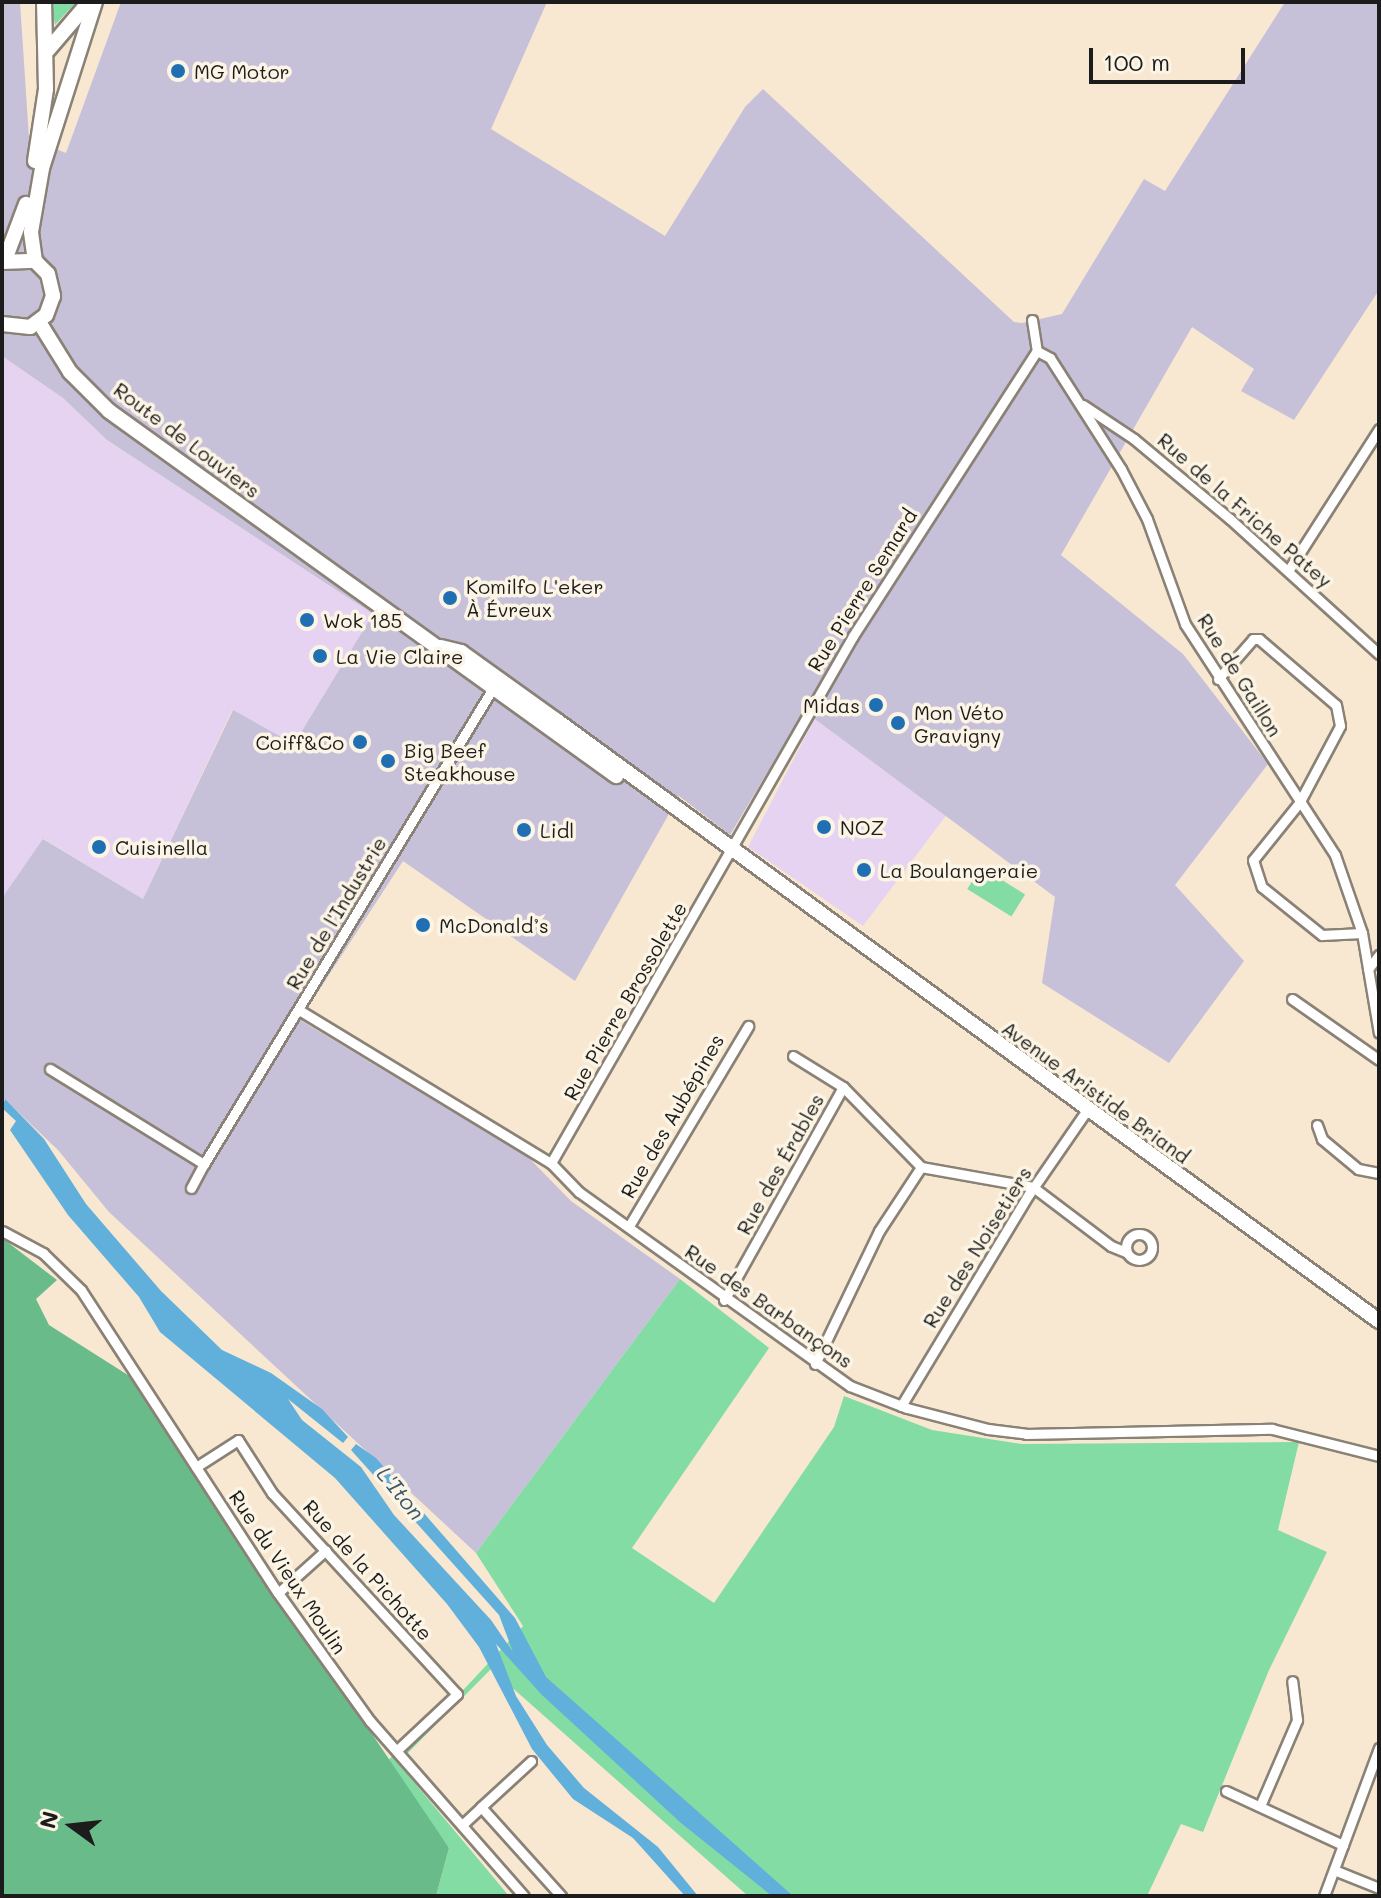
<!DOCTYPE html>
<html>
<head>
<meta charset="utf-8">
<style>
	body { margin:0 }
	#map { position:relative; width:1381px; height:1898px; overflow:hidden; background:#f8e8d1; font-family:Mali,sans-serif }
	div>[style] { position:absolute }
	.built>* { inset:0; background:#e5d3f1 }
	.industrial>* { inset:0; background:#c7c0d9 }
	.green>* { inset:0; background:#82dca3; transform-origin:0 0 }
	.forest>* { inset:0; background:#69bc89 }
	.water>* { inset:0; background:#61afdb }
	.roads { filter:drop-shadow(2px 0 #8a8276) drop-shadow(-2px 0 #8a8276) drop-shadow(0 2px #8a8276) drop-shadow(0 -2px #8a8276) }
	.minor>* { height:9px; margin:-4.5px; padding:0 4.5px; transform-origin:4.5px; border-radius:4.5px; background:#fff }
	.minor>.ring { margin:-4.5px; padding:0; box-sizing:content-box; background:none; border:9px solid #fff; border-radius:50% }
	.primary>* { height:14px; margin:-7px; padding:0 7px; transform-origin:7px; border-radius:7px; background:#fff }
	.trunk>* { height:14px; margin:-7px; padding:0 7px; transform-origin:7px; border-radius:7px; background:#fff }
	.dots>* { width:22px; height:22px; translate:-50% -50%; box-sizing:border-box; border:4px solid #fcf5e5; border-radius:50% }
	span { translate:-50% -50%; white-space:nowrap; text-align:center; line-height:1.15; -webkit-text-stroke:7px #fcf5e5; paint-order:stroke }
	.poi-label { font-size:20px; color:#1c1c1c }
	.left { translate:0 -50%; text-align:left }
	.right { translate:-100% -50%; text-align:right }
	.street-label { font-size:20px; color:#1c1c1c }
	.water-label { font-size:22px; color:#385768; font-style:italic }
	.frame { position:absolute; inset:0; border:4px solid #1c1c1c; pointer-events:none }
	.north { position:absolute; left:32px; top:1786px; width:80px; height:80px; -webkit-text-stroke:6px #fcf5e5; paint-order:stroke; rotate:285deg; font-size:22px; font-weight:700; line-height:32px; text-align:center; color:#1c1c1c }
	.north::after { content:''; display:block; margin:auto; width:28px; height:36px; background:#1c1c1c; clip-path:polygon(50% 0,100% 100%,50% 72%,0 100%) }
	.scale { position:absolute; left:1089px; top:48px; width:156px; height:36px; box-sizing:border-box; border:4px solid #1c1c1c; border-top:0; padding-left:10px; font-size:24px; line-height:28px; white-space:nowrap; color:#1c1c1c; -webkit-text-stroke:6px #fcf5e5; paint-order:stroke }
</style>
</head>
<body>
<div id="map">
	<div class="built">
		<div style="clip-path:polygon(2px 356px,63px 398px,107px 440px,373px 614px,294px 744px,232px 710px,143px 899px,44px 839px,2px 898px)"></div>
		<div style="clip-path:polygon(815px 718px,948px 813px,863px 926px,748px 847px)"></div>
	</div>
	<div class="industrial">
		<div style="clip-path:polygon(2px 2px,20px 2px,29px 138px,66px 153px,121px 2px,547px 2px,491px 129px,665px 236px,745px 107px,763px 89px,1014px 322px,1022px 323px,1062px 314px,1144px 179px,1165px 191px,1285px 2px,1379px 2px,1379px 290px,1294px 420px,1241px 391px,1254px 369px,1192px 327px,1061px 555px,1183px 654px,1268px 764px,1175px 885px,1244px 961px,1169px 1063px,1042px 983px,1055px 897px,804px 711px,730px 835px,679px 796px,575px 981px,403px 861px,310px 1004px,302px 1021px,529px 1158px,571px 1201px,680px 1279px,476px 1553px,109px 1212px,58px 1150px,2px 1097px,2px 898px,43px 839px,143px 899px,233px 710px,294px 744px,373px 614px,107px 440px,63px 398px,2px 356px)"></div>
	</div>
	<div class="green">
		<div style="clip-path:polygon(51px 2px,76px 2px,55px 25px)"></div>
		<div style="left:981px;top:867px;width:52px;height:26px;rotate:32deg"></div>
		<div style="clip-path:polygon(680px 1279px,769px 1348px,632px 1548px,714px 1603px,834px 1427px,844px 1396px,932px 1430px,1022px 1444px,1299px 1442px,1278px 1530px,1327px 1552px,1269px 1670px,1203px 1832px,1181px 1824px,1147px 1896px,748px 1896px,491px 1669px,398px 1763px,509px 1896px,436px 1896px,449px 1848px,386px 1762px,453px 1701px,523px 1626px,476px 1553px)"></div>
	</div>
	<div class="forest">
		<div style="clip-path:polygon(2px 1238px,57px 1280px,36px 1299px,49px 1325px,131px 1377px,449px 1848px,436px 1896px,2px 1896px)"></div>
	</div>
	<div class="water">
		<div style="clip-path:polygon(5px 1099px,44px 1139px,86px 1204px,161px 1291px,222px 1350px,271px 1373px,322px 1409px,348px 1437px,343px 1443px,288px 1399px,302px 1420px,361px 1467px,394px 1515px,491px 1620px,513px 1652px,499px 1615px,351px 1450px,356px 1444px,376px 1458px,515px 1618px,546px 1677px,793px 1896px,772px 1896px,681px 1823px,542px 1695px,496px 1644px,516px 1696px,547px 1745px,584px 1788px,658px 1847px,698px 1896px,685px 1896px,633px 1838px,573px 1799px,532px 1749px,479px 1647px,447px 1604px,335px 1478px,160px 1332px,139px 1297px,68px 1215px,10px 1130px,16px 1121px,2px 1108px)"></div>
	</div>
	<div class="roads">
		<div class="minor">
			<div style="left:1032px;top:320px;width:31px;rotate:81deg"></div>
			<div style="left:1037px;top:351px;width:15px;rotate:28deg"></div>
			<div style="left:1050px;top:358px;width:132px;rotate:57.4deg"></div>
			<div style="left:1121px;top:469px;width:56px;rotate:62.5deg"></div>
			<div style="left:1147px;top:519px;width:112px;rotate:70.1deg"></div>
			<div style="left:1185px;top:624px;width:275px;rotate:57deg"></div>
			<div style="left:1335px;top:855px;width:83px;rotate:70.9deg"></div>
			<div style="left:1362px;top:933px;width:101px;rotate:80.4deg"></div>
			<div style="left:1083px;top:405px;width:61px;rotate:33.7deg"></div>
			<div style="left:1134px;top:439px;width:125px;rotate:39.8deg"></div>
			<div style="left:1230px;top:519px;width:201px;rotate:42.2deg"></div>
			<div style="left:1288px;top:571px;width:169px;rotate:-57.3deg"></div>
			<div style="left:1218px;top:679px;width:53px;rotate:-48.8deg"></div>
			<div style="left:1253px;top:639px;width:6px"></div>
			<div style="left:1259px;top:639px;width:101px;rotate:40.6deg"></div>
			<div style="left:1336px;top:705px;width:21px;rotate:79deg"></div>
			<div style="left:1340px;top:726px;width:87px;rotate:118deg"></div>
			<div style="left:1299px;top:803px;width:73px;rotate:128.9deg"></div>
			<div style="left:1253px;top:860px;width:28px;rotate:72deg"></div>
			<div style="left:1262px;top:887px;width:77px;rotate:38.7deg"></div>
			<div style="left:1322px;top:935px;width:40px;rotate:-2.9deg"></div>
			<div style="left:1368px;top:969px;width:18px;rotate:-52deg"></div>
			<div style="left:1292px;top:999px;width:106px;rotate:35deg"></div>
			<div style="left:299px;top:1010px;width:295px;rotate:31.3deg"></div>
			<div style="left:551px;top:1163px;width:40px;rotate:46deg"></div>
			<div style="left:579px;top:1192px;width:333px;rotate:35.6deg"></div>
			<div style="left:850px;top:1386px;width:61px;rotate:21.1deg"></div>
			<div style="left:907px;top:1408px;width:84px;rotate:14.5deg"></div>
			<div style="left:988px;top:1429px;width:38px;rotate:7deg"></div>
			<div style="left:1026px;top:1434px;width:246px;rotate:-1.2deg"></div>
			<div style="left:1272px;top:1429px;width:110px;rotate:14.2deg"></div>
			<div style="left:793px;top:1056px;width:59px;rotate:31.8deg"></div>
			<div style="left:843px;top:1087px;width:112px;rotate:45.7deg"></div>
			<div style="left:921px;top:1167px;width:114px;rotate:10.1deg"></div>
			<div style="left:1033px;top:1187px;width:98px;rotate:37.1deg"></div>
			<div style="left:1111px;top:1246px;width:16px;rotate:22deg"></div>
			<div style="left:50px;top:1069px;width:181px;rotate:31.7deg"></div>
			<div style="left:204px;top:1164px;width:563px;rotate:-58.74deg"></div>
			<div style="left:1317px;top:1125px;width:15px;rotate:70deg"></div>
			<div style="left:1322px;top:1139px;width:47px;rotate:39.8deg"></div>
			<div style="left:1358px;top:1169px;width:21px;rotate:11deg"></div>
			<div style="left:551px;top:1163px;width:607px;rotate:-60.18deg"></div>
			<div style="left:853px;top:636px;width:339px;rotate:-57.2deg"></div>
			<div style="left:191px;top:1188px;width:27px;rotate:-62deg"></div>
			<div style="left:629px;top:1226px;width:233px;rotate:-59.2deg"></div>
			<div style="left:2px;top:1231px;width:47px;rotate:28.2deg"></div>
			<div style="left:43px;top:1253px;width:53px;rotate:44.2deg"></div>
			<div style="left:81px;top:1290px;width:361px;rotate:57deg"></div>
			<div style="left:278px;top:1593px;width:158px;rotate:54.3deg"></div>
			<div style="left:370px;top:1721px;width:233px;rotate:48.7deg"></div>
			<div class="ring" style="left:1126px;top:1234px;width:17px;height:17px"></div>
			<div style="left:724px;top:1300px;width:244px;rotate:-60.8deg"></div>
			<div style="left:815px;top:1364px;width:148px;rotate:-64.3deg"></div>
			<div style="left:879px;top:1231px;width:77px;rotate:-56.7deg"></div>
			<div style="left:901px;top:1406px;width:248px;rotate:-58.9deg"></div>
			<div style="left:1029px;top:1194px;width:102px;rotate:-55.4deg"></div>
			<div style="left:196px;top:1467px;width:50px;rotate:-32.7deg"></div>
			<div style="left:238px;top:1440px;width:63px;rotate:57.3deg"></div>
			<div style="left:272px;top:1493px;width:273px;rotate:47.4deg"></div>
			<div style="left:457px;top:1694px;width:83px;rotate:136.9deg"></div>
			<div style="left:278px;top:1593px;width:64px;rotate:-41.9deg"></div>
			<div style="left:1226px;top:1791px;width:129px;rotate:24.8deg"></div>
			<div style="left:1260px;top:1806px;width:94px;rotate:-66.7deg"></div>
			<div style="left:1297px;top:1720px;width:39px;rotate:-97deg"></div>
			<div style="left:481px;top:1807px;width:68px;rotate:-42.6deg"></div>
			<div style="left:462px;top:1825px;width:26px;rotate:-43deg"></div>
			<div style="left:481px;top:1807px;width:120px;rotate:48deg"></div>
			<div style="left:1334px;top:1870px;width:48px;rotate:21.8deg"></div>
			<div style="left:1324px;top:1896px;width:158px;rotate:-69.6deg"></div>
		</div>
		<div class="primary">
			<div style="left:2px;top:262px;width:33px;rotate:-2deg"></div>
			<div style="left:35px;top:261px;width:18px;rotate:45deg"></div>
			<div style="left:48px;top:274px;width:23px;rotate:77deg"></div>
			<div style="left:53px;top:296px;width:20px;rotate:110deg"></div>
			<div style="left:46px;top:315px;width:20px;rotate:143deg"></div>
			<div style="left:30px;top:327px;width:28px;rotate:-174deg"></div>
			<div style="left:39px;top:322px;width:59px;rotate:58.2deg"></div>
			<div style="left:70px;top:372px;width:55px;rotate:45deg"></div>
			<div style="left:109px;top:411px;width:625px;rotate:35.75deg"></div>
			<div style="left:441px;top:647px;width:21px;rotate:14deg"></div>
			<div style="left:461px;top:652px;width:117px;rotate:35.6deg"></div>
			<div style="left:556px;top:720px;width:1019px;rotate:36.14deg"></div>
		</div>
		<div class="trunk">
			<div style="left:48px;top:50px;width:63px;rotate:-49.5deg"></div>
			<div style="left:35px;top:161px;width:73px;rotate:-81.3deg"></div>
			<div style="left:46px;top:89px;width:87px;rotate:-91.3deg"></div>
			<div style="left:5px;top:260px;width:60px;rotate:-69.4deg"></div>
			<div style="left:35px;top:261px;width:29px;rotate:-98deg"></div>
			<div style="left:31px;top:232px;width:65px;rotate:-80.2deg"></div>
			<div style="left:42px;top:168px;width:174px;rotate:-72.3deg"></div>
		</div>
	</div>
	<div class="dots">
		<div style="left:178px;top:71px;background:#1f6fb2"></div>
		<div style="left:450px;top:598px;background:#1f6fb2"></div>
		<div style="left:307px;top:620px;background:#1f6fb2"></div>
		<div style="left:320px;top:656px;background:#1f6fb2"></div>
		<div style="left:876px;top:705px;background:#1f6fb2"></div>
		<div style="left:898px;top:723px;background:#1f6fb2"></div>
		<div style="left:360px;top:742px;background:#1f6fb2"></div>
		<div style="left:388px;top:761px;background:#1f6fb2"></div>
		<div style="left:824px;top:827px;background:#1f6fb2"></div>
		<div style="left:524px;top:830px;background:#1f6fb2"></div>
		<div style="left:99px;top:847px;background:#1f6fb2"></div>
		<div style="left:864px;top:870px;background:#1f6fb2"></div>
		<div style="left:423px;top:925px;background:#1f6fb2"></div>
	</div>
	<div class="poi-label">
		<span class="left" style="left:194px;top:71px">MG Motor</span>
		<span class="left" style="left:466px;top:598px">Komilfo L'eker<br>À Évreux</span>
		<span class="left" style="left:323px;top:620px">Wok 185</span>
		<span class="left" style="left:336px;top:656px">La Vie Claire</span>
		<span class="right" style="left:860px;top:705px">Midas</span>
		<span class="left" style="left:914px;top:724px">Mon Véto<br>Gravigny</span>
		<span class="right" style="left:344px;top:742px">Coiff&amp;Co</span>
		<span class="left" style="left:404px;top:762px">Big Beef<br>Steakhouse</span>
		<span class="left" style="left:840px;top:827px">NOZ</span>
		<span class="left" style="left:540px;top:830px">Lidl</span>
		<span class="left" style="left:115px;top:847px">Cuisinella</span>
		<span class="left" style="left:880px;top:870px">La Boulangeraie</span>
		<span class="left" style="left:439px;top:925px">McDonald’s</span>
	</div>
	<div class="street-label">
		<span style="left:187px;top:440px;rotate:37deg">Route de Louviers</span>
		<span style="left:1245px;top:510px;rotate:41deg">Rue de la Friche Patey</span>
		<span style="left:862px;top:590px;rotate:-58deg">Rue Pierre Semard</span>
		<span style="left:1240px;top:675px;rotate:58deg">Rue de Gaillon</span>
		<span style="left:336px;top:913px;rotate:-59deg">Rue de l'Industrie</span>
		<span style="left:625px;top:1001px;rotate:-60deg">Rue Pierre Brossolette</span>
		<span style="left:1096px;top:1092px;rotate:36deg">Avenue Aristide Briand</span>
		<span style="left:672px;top:1116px;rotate:-60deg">Rue des Aubépines</span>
		<span style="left:780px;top:1164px;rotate:-61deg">Rue des Érables</span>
		<span style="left:977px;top:1247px;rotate:-58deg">Rue des Noisetiers</span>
		<span style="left:769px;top:1306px;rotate:35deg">Rue des Barbançons</span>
		<span style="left:368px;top:1570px;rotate:48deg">Rue de la Pichotte</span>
		<span style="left:288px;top:1572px;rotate:56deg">Rue du Vieux Moulin</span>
	</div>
	<div class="water-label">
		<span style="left:401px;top:1493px;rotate:51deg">L'Iton</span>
	</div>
	<div class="frame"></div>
	<div class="north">N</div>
	<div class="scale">100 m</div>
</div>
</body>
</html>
